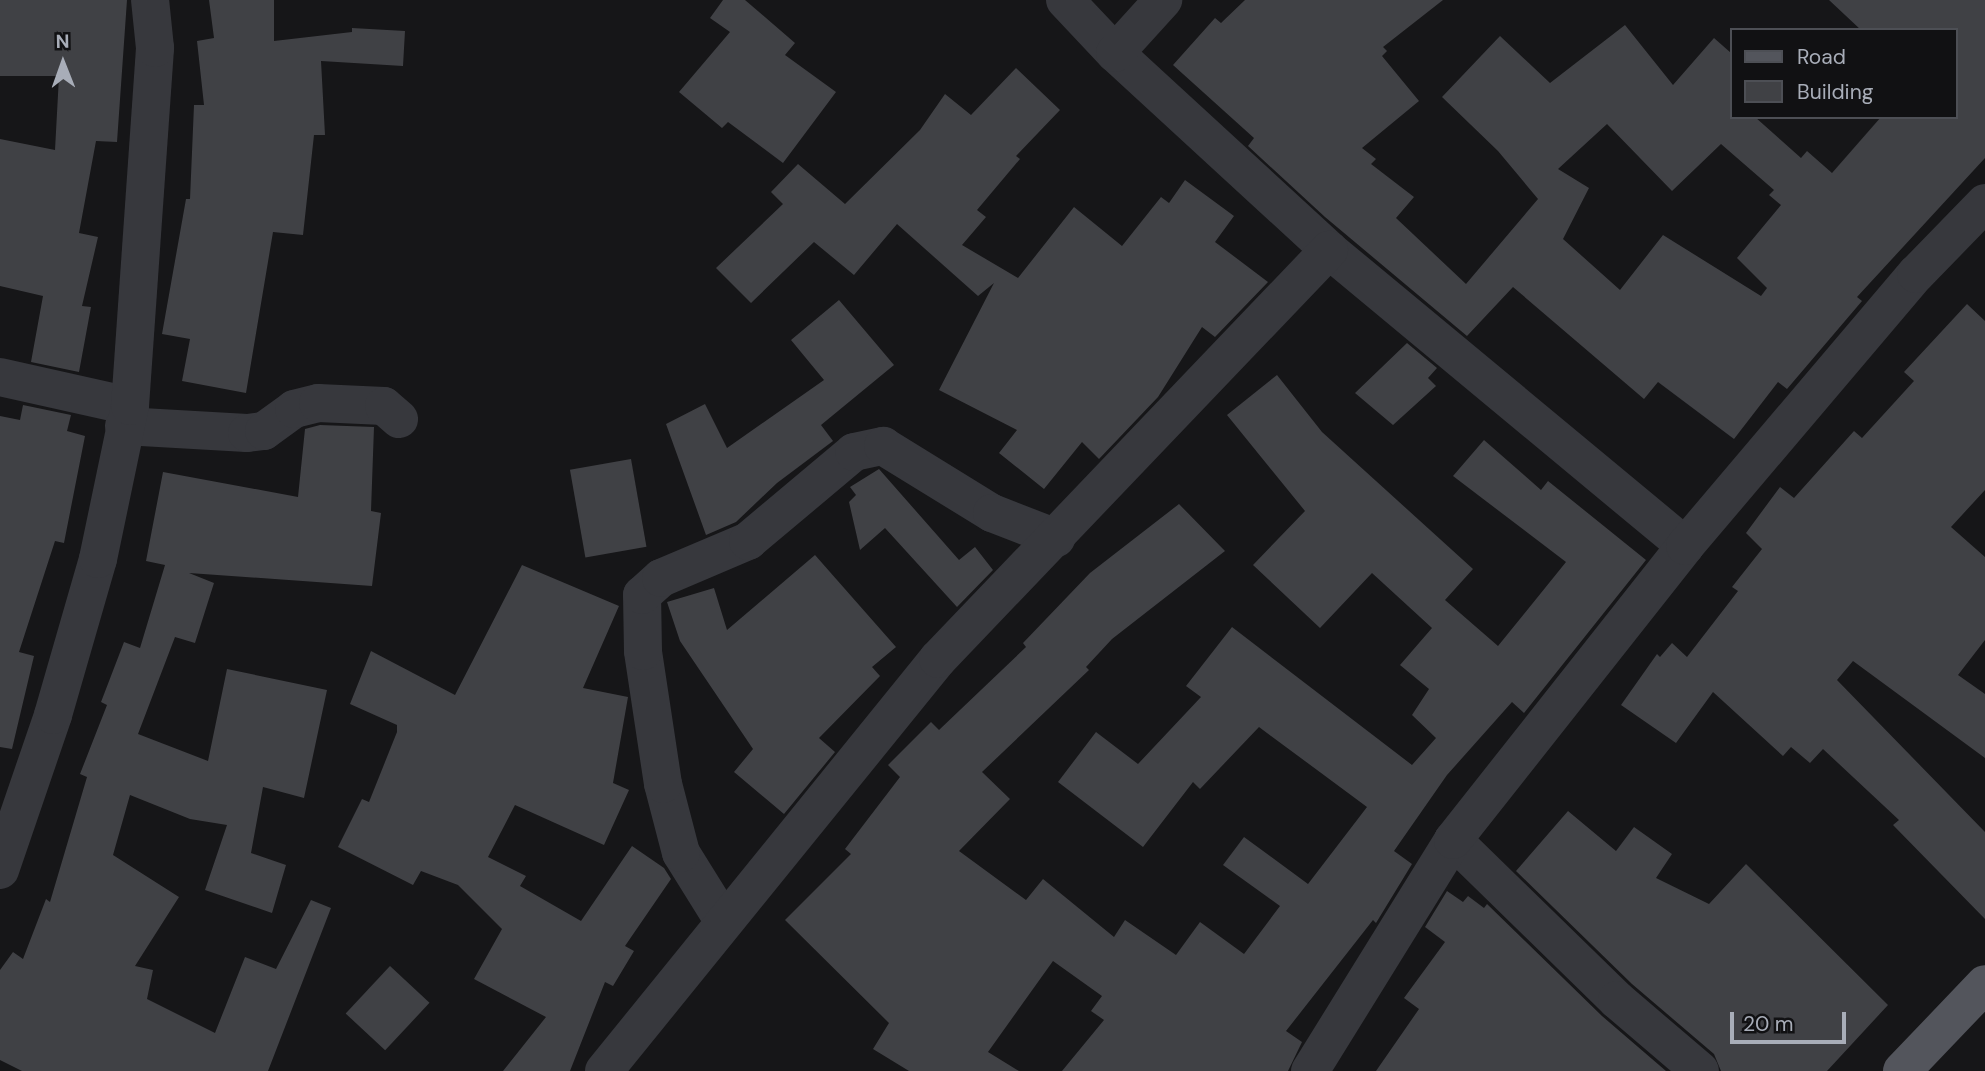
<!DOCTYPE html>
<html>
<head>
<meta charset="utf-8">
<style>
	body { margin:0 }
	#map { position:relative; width:1985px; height:1071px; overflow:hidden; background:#161618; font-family:"DM Sans",sans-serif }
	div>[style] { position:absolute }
	.building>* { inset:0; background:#404145; transform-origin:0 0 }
	.minor>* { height:38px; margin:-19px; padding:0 19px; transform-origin:19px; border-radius:19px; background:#37383d }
	.major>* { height:38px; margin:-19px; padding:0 19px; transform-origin:19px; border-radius:19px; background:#53555c }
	span { translate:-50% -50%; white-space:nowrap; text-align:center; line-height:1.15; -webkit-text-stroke:7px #111113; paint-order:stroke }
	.legend { position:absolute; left:1730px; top:28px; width:228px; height:91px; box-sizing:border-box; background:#111113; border:2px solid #4d4f55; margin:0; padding:9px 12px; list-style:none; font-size:21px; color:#a8adb8 }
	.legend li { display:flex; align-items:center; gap:14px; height:35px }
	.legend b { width:35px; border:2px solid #4d4f55 }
	.north { position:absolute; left:28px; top:28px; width:70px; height:70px; -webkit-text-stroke:5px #111113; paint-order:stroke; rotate:359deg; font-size:19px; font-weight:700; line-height:28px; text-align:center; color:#a8adb8 }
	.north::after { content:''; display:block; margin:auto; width:24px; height:32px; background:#a8adb8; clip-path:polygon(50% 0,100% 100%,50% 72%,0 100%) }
	.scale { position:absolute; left:1730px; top:1012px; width:116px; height:32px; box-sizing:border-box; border:4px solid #a8adb8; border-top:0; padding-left:9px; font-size:21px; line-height:24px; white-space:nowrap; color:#a8adb8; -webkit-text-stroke:5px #111113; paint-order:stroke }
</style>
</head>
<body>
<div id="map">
	<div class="building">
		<div style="clip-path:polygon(0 0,127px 0,117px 142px,96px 141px,79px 233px,98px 237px,82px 306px,91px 307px,79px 372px,31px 362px,43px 296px,0 286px,0 139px,55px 150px,59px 76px,0 76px)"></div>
		<div style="clip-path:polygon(209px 0,274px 0,274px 41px,352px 32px,352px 28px,405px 31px,403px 66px,321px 61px,325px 135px,314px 135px,303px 235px,273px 232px,246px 393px,182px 381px,190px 339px,162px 334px,186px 199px,190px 199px,194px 105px,204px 105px,197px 41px,214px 38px)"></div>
		<div style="clip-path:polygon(723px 0,745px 0,795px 43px,785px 55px,836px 92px,783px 163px,728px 122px,722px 128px,679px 92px,730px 32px,710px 18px)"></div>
		<div style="clip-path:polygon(evenodd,1245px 0,1443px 0,1383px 47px,1387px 51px,1382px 56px,1419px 101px,1362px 148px,1376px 159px,1371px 164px,1414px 197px,1396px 218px,1466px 284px,1538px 199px,1498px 151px,1442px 97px,1500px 36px,1550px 83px,1625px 25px,1673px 85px,1714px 38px,1731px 53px,1731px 117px,1755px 117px,1801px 158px,1807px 151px,1832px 173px,1881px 117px,1955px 117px,1955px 30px,1861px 30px,1829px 0,1985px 0,1985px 158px,1857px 297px,1862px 301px,1787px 389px,1778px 382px,1734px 439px,1658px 382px,1644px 399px,1513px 287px,1467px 336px,1325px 217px,1248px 146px,1254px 138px,1173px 65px,1215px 18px,1221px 23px,1245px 0,1607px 124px,1672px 191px,1721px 144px,1774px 190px,1769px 195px,1781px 205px,1737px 258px,1767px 288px,1761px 296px,1663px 235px,1620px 290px,1563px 239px,1589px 188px,1558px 169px,1607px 124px)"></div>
		<div style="clip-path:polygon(1016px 68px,1060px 110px,1016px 156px,1020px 159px,977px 210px,986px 217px,962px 245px,1018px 278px,1074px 207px,1122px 246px,1161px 197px,1169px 203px,1185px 180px,1234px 216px,1215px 242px,1268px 282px,1215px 337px,1202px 327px,1158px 397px,1099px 459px,1082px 442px,1044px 489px,999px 453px,1017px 430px,939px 390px,994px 283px,978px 296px,897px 224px,854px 275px,814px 242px,751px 303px,716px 268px,783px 204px,771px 192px,798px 164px,845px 204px,920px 130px,945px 94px,971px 115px)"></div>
		<div style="clip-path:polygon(839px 300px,894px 365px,821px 425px,833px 441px,777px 483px,736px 522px,706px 535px,666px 424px,705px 404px,727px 448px,824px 380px,791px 340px)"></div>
		<div style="clip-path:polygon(1967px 304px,1985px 321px,1985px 490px,1951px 527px,1985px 557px,1985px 640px,1958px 675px,1985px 694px,1985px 758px,1853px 661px,1837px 680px,1985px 832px,1985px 919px,1893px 825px,1899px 820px,1823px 749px,1810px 763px,1791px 747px,1783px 756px,1713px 692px,1676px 743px,1621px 705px,1657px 654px,1660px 657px,1672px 643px,1687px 657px,1738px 591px,1732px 587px,1762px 549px,1746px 533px,1780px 487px,1794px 498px,1854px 431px,1862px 438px,1914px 381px,1904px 372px)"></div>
		<div style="clip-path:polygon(1407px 343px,1437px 368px,1428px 378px,1436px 386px,1393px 425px,1355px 393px)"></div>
		<div style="clip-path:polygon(1277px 375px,1322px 432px,1473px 569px,1445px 600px,1498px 646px,1566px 562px,1453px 476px,1484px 440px,1541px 490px,1548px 481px,1646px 560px,1524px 713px,1512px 702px,1447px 775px,1394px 851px,1412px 864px,1376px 923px,1373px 920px,1286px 1031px,1302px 1042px,1288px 1071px,1062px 1071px,1104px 1020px,1091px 1011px,1102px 996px,1053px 961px,988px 1052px,1019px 1071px,909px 1071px,873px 1049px,889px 1023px,785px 920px,851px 854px,845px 849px,900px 777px,888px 765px,931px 722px,939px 730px,1026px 647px,1023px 643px,1090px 573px,1179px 504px,1225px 551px,1112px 639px,1086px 667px,1089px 670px,982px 772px,1010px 799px,959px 851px,1026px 900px,1043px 879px,1114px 937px,1125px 920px,1176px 955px,1200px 922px,1244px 954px,1280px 906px,1223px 865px,1244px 837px,1308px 884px,1367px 807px,1259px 727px,1200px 789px,1193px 782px,1143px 847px,1058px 782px,1096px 732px,1138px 764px,1201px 697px,1186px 686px,1232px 627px,1412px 765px,1436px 738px,1412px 715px,1429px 689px,1400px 665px,1432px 628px,1372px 573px,1320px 628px,1253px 565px,1305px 511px,1227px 415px)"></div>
		<div style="clip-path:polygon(23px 405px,71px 415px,67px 431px,85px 436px,64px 543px,55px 541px,19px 652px,34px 656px,12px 749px,0 747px,0 416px,20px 420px)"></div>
		<div style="clip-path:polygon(320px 425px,374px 427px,371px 511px,381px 513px,372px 586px,189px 573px,214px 583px,195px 643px,175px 637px,138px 734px,208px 761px,227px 669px,327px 690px,304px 798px,263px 787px,251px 853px,286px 865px,272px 913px,205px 890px,227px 825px,190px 819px,130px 795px,113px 855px,179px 897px,135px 966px,153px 970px,147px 999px,215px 1033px,245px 957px,276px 969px,311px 900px,331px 908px,268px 1071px,22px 1071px,0 1060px,0 970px,13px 952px,23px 959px,46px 899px,50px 902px,87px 777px,80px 774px,107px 705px,101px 702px,124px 642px,140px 648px,165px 565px,146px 561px,163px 472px,298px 497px,305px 429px)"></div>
		<div style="left:631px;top:459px;width:89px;height:62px;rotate:80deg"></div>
		<div style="clip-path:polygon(879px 469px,959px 560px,975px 547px,993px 570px,957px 607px,885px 528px,860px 550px,849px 502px,856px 495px,850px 487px)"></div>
		<div style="clip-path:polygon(815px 555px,896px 647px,872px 667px,880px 676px,819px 738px,835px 752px,784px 814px,734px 772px,753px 749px,680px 641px,667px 602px,714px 588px,727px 630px)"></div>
		<div style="clip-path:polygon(522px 565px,619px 606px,583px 688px,628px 697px,613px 783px,629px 790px,604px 845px,515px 805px,488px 857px,526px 876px,520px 886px,581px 921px,632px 846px,664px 868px,671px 879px,625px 946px,634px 951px,613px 986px,605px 982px,570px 1071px,503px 1071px,546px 1017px,474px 979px,502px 929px,458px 885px,421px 871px,413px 885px,338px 847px,362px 799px,369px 802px,397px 732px,397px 725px,350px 704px,371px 651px,455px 695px)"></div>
		<div style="clip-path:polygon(1568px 811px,1616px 851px,1634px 827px,1672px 854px,1656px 878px,1709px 904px,1746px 864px,1888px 1005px,1827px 1071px,1721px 1071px,1714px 1054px,1632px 984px,1516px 871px)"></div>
		<div style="clip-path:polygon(1447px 891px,1463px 902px,1468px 896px,1484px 908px,1487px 904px,1602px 1016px,1666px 1071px,1376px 1071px,1419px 1009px,1404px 998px,1445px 942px,1425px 927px)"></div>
		<div style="left:390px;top:966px;width:54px;height:65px;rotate:43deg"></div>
	</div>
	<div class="minor">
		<div style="left:1065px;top:0;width:73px;rotate:46.7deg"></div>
		<div style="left:1115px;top:53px;width:291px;rotate:42.6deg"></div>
		<div style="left:1329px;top:250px;width:463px;rotate:39.7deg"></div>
		<div style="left:1115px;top:53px;width:72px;rotate:-47.8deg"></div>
		<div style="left:0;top:377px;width:133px;rotate:12.6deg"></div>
		<div style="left:124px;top:426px;width:123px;rotate:3.3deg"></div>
		<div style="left:247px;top:433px;width:17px;rotate:-7deg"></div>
		<div style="left:264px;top:431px;width:37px;rotate:-36deg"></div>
		<div style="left:294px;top:409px;width:25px;rotate:-14deg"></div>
		<div style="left:318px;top:403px;width:66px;rotate:2.6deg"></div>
		<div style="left:384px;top:406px;width:20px;rotate:41deg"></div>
		<div style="left:1453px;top:840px;width:229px;rotate:44.3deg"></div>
		<div style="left:1617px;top:1000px;width:109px;rotate:40.5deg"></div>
		<div style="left:0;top:870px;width:164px;rotate:-71.1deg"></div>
		<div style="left:53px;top:715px;width:162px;rotate:-73.9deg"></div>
		<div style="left:98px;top:559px;width:156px;rotate:-78.2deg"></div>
		<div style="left:130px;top:406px;width:359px;rotate:-86deg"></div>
		<div style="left:155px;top:48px;width:48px;rotate:-95.9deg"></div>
		<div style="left:724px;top:922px;width:81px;rotate:-121.9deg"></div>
		<div style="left:681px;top:853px;width:71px;rotate:-104.6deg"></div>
		<div style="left:663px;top:784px;width:134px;rotate:-98.6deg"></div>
		<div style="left:643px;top:651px;width:56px;rotate:-91deg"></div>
		<div style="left:642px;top:595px;width:25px;rotate:-42deg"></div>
		<div style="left:661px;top:578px;width:95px;rotate:-23deg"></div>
		<div style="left:748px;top:541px;width:138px;rotate:-40deg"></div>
		<div style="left:854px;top:452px;width:30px;rotate:-12deg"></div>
		<div style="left:883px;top:446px;width:128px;rotate:31.6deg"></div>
		<div style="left:992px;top:513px;width:69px;rotate:21.3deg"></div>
		<div style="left:604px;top:1071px;width:530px;rotate:-50.97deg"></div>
		<div style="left:938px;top:659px;width:566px;rotate:-46.29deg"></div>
		<div style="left:1310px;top:1071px;width:272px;rotate:-58.2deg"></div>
		<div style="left:1453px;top:840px;width:375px;rotate:-51.7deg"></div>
		<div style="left:1685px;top:546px;width:357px;rotate:-49.7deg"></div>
		<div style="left:1916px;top:274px;width:99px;rotate:-45.8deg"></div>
	</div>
	<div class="major">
		<div style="left:1902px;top:1071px;width:120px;rotate:-46.3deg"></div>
	</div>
	<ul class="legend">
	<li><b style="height:9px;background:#53555c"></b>Road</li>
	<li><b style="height:19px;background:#404145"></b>Building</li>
	</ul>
	<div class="north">N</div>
	<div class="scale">20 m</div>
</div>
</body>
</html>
